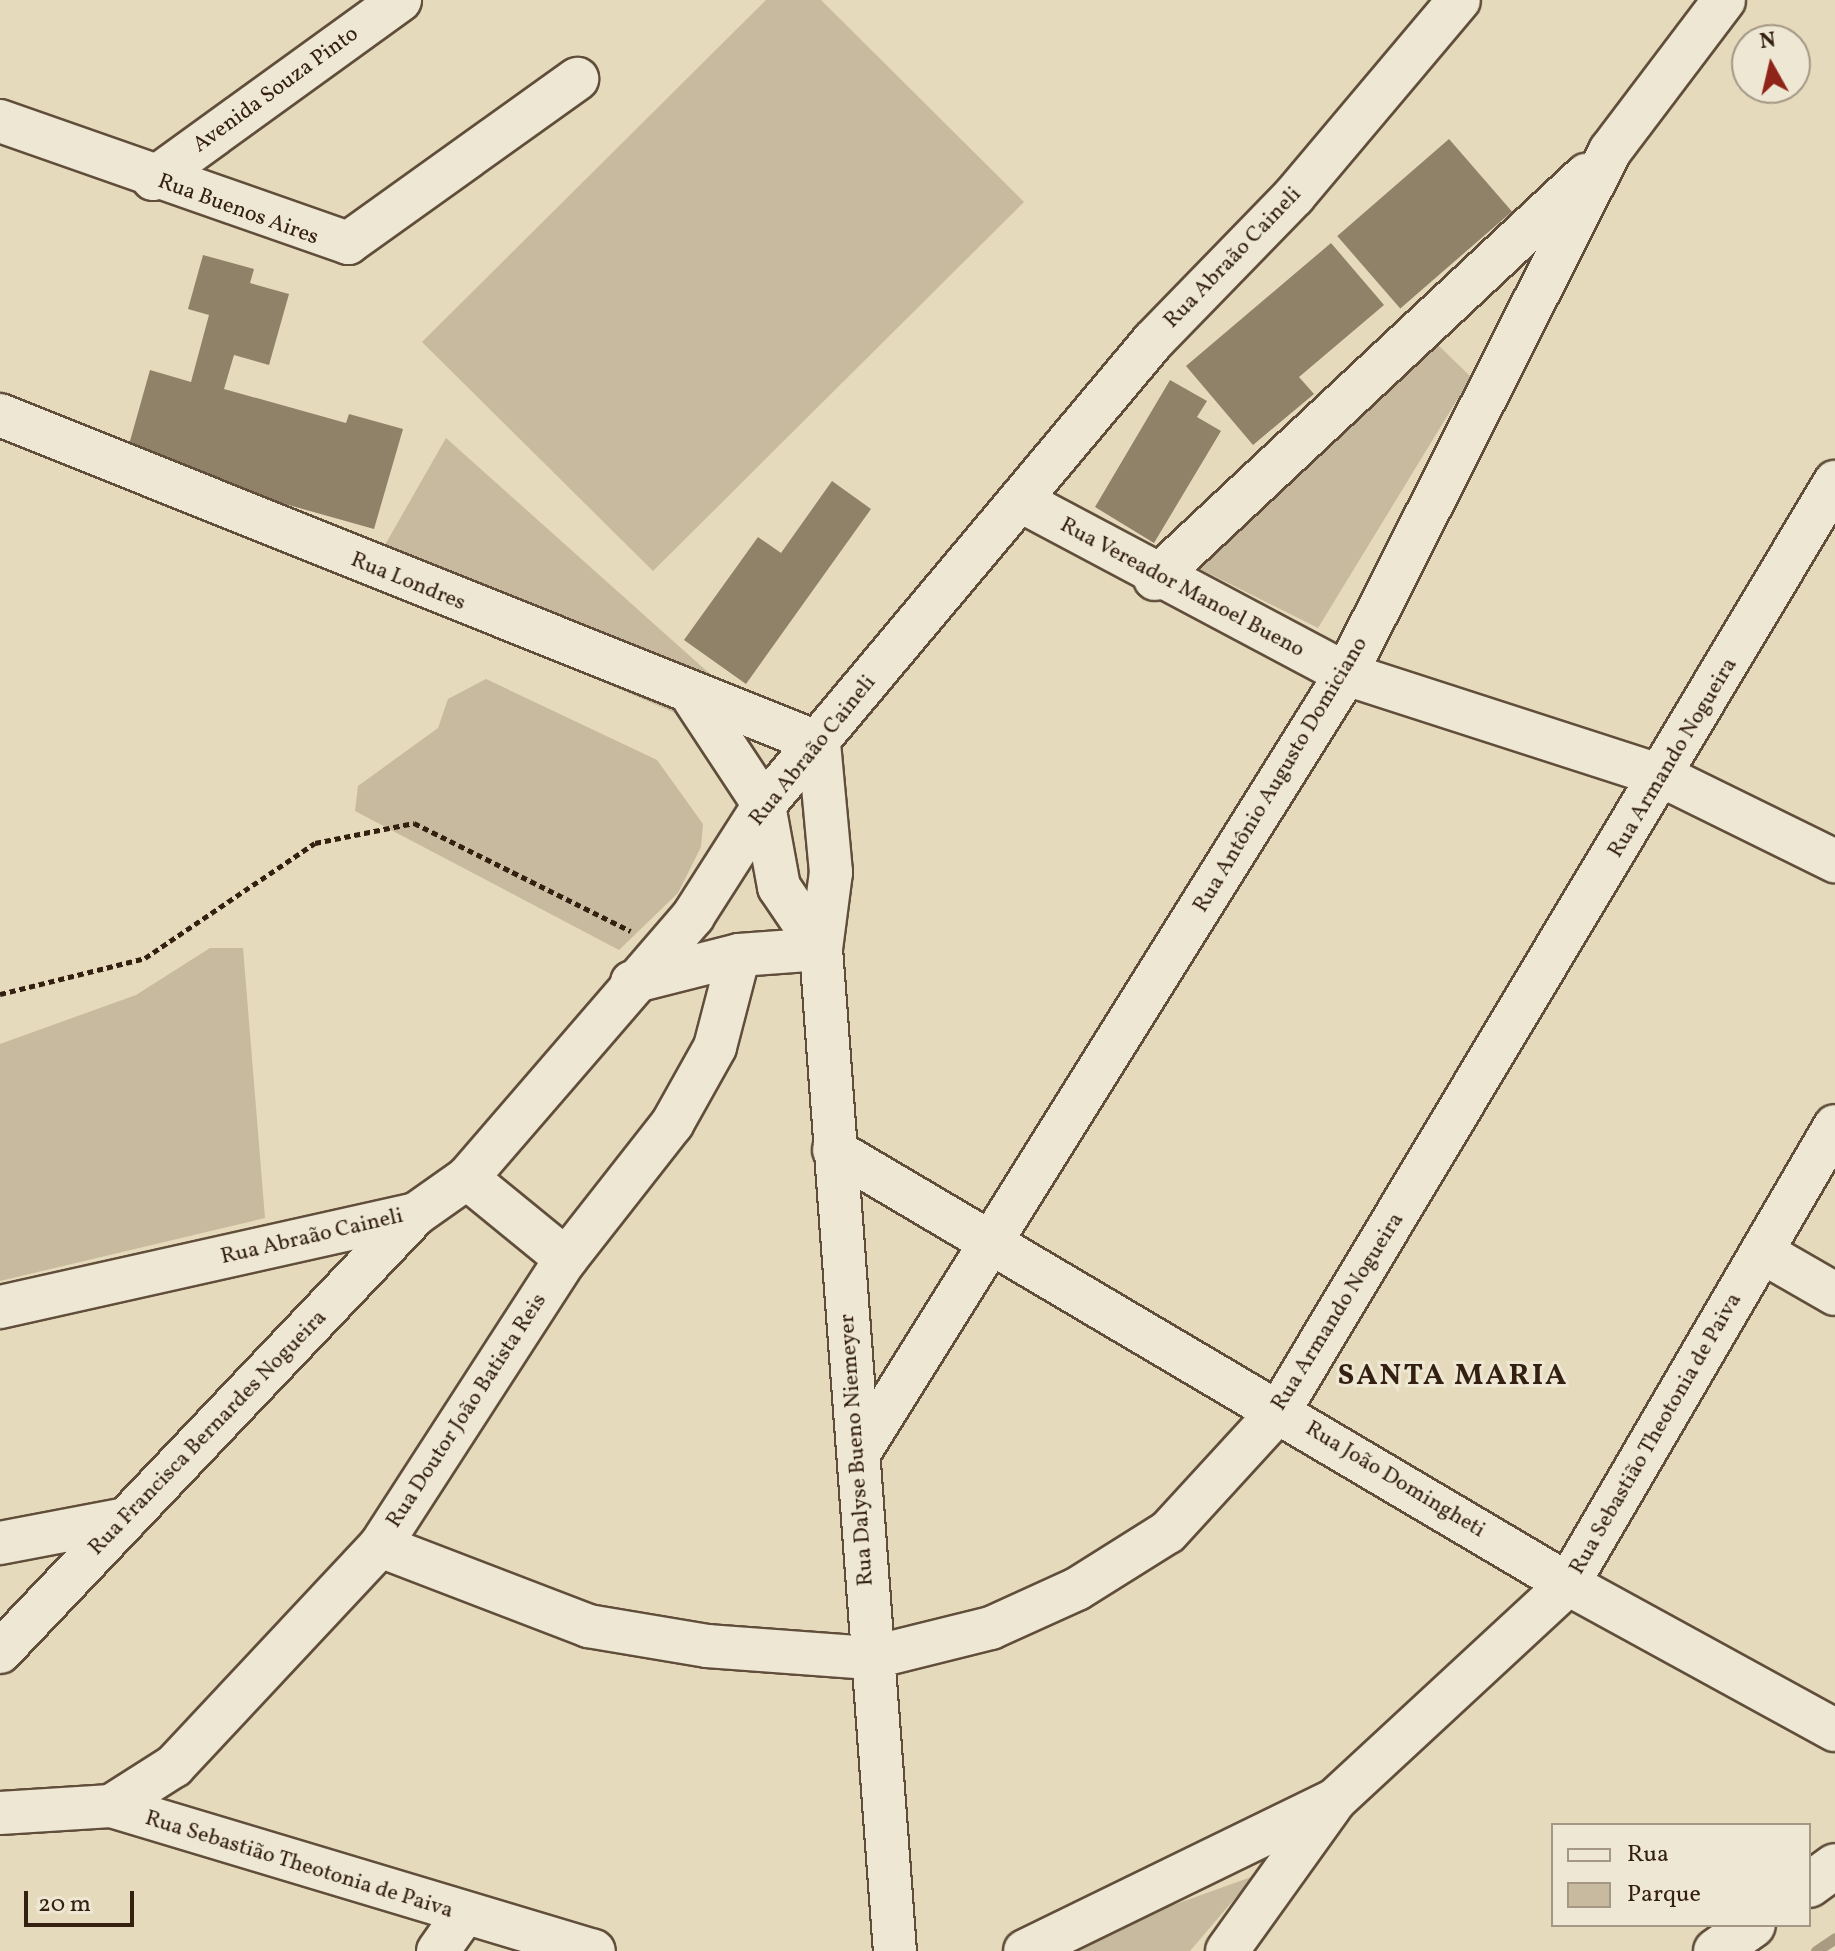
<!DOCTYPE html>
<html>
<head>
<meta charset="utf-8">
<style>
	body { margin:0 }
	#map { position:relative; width:1835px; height:1951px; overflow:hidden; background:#e5dabb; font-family:Vollkorn,serif }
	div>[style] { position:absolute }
	.green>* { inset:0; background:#c7ba9e }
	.stream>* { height:11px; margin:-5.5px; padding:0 5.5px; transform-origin:5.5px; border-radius:5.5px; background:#a99b81 }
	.building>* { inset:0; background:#908169; transform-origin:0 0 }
	.path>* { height:5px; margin-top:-2.5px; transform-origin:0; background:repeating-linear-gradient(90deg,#342010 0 6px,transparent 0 10px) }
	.roads { filter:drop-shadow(2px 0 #604e3b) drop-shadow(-2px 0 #604e3b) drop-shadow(0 2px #604e3b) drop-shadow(0 -2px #604e3b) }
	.street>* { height:42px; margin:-21px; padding:0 21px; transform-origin:21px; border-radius:21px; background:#eee7d3 }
	.secondary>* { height:44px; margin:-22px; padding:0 22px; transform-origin:22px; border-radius:22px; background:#eee7d3 }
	span { translate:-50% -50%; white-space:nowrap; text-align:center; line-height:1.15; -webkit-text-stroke:6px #eee7d3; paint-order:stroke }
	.street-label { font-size:22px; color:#342010 }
	.district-label { font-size:30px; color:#342010; font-weight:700; letter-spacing:2px }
	.legend { position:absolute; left:1551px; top:1823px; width:260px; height:104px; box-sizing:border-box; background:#eee7d3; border:2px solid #a49785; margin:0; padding:10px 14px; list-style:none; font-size:24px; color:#342010 }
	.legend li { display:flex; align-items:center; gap:16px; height:40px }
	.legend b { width:40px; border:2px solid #a49785 }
	.north { position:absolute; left:1731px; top:24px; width:80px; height:80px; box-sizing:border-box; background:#eee7d3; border:2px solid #a49785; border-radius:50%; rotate:352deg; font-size:22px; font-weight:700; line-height:32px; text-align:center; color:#342010 }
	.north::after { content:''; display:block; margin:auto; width:28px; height:36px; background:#8f2418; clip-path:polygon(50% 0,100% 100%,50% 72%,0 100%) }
	.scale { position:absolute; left:24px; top:1891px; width:110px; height:36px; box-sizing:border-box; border:4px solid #342010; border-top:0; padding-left:10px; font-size:24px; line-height:28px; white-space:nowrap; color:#342010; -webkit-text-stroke:6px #eee7d3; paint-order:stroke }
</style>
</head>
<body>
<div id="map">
	<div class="green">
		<div style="clip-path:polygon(766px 0,821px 0,1024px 202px,653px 571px,422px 342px)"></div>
		<div style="clip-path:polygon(1436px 343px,1471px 377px,1318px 628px,1192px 565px)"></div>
		<div style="clip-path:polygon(446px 438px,729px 691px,701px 724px,365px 580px)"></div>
		<div style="clip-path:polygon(486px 679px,657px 760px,703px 824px,701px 847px,678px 893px,619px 950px,355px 811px,358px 786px,438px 728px,448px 699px)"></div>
		<div style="clip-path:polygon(210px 948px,243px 948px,265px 1218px,0 1281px,0 1044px,136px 995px)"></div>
		<div style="clip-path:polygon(1254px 1876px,1190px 1951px,1045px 1951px)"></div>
	</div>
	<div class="stream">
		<div style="left:1816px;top:1951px;width:23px;rotate:-34deg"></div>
	</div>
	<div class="building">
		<div style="left:1449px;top:139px;width:96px;height:148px;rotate:49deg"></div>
		<div style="clip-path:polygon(1331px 243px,1384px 305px,1299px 377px,1314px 394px,1253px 445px,1186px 366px)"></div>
		<div style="clip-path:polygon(203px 255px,254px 269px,250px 283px,289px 294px,269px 365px,234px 355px,224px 389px,346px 423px,349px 414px,403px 429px,374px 529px,125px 459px,150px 370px,191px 382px,209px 315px,188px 309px)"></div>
		<div style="clip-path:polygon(1170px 380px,1207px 401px,1197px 417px,1221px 431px,1154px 543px,1095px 507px)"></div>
		<div style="clip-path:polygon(832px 481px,871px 509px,746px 684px,684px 640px,758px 537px,781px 553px)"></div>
	</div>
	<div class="path">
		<div style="left:0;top:994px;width:149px;rotate:-13.9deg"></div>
		<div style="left:145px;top:958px;width:205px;rotate:-34.1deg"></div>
		<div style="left:315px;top:843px;width:101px;rotate:-11.4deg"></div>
		<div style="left:414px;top:823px;width:242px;rotate:26.5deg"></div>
	</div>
	<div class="roads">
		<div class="street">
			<div style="left:0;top:121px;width:369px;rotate:19.3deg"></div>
			<div style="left:348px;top:243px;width:282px;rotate:-35.6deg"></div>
			<div style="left:153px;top:179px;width:305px;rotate:-35.9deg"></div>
			<div style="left:0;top:415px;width:882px;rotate:21.83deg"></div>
			<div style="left:819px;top:743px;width:130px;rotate:84.7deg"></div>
			<div style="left:831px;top:872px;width:78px;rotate:97.4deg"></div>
			<div style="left:821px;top:949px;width:75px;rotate:-124.1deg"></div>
			<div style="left:779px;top:887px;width:83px;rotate:-100.4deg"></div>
			<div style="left:764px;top:805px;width:127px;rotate:-123.4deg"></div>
			<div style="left:1021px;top:501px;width:368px;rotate:28deg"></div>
			<div style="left:1346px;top:674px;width:334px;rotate:17.9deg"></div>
			<div style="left:1664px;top:777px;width:191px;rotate:26.2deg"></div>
			<div style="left:1155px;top:579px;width:591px;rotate:-43.15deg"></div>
			<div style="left:632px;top:982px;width:110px;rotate:-14.2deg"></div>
			<div style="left:739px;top:955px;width:82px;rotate:-4.2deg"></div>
			<div style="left:821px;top:949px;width:1005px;rotate:85.78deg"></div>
			<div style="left:834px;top:1150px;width:853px;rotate:30.6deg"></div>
			<div style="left:1568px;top:1584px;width:304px;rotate:28.7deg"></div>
			<div style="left:467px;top:1178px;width:128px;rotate:39.3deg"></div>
			<div style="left:1762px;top:1252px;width:84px;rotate:29.9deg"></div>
			<div style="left:0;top:1307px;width:426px;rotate:-12.6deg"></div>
			<div style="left:416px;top:1214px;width:62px;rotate:-35.2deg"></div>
			<div style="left:467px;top:1178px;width:346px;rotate:-49.2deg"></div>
			<div style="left:693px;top:916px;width:132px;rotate:-57.4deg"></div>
			<div style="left:764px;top:805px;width:605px;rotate:-50.02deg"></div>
			<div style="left:1153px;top:341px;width:202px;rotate:-45.8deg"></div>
			<div style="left:1294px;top:196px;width:256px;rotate:-49.9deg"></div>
			<div style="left:859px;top:1453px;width:919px;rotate:-57.99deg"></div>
			<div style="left:1346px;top:674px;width:586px;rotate:-63.22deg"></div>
			<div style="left:1610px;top:151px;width:189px;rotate:-52.9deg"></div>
			<div style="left:0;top:1543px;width:128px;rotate:-10.8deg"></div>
			<div style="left:380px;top:1546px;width:223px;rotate:21deg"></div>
			<div style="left:588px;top:1626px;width:121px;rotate:9.5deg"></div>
			<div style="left:707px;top:1646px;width:163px;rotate:4.2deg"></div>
			<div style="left:870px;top:1658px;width:125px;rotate:-13.9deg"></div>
			<div style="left:991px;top:1628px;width:94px;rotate:-24.4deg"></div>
			<div style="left:1077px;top:1589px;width:107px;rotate:-32.1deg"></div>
			<div style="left:1168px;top:1532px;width:164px;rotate:-47.5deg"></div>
			<div style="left:1279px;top:1411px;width:1083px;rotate:-59.1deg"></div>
			<div style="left:0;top:1652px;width:604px;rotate:-46.48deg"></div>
			<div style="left:111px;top:1806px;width:75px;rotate:-32.4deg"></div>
			<div style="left:174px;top:1766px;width:301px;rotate:-46.9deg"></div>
			<div style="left:380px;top:1546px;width:342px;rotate:-57.1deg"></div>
			<div style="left:566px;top:1259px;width:172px;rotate:-51.9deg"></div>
			<div style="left:672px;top:1124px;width:88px;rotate:-60.8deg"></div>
			<div style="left:715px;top:1047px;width:95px;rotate:-75.4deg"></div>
			<div style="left:0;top:1813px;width:111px;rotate:-3.6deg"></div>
			<div style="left:111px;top:1806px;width:504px;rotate:16.71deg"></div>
			<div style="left:438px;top:1951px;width:42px;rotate:-54.8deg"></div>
			<div style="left:1025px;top:1951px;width:345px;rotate:-26deg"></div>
			<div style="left:1335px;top:1800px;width:318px;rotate:-42.8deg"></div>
			<div style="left:1568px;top:1584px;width:530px;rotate:-59.76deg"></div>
			<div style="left:1227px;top:1951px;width:178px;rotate:-54.4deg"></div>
		</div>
		<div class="secondary">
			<div style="left:1809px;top:1885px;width:32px;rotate:-36deg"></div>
			<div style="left:1716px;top:1951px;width:45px;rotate:-35.1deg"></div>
		</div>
	</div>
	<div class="street-label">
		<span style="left:276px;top:90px;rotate:-36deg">Avenida Souza Pinto</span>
		<span style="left:238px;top:210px;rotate:20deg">Rua Buenos Aires</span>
		<span style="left:1233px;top:258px;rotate:-46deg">Rua Abraão Caineli</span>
		<span style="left:408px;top:582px;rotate:22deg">Rua Londres</span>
		<span style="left:1182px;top:588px;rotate:28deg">Rua Vereador Manoel Bueno</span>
		<span style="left:813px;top:751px;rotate:-51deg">Rua Abraão Caineli</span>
		<span style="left:1673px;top:758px;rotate:-59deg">Rua Armando Nogueira</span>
		<span style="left:1281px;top:775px;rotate:-59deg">Rua Antônio Augusto Domiciano</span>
		<span style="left:312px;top:1237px;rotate:-13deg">Rua Abraão Caineli</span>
		<span style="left:1338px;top:1312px;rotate:-58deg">Rua Armando Nogueira</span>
		<span style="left:467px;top:1411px;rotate:-57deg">Rua Doutor João Batista Reis</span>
		<span style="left:208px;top:1433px;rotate:-46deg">Rua Francisca Bernardes Nogueira</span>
		<span style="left:1656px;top:1434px;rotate:-60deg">Rua Sebastião Theotonia de Paiva</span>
		<span style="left:857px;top:1450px;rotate:-94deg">Rua Dalyse Bueno Niemeyer</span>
		<span style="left:1395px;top:1480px;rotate:31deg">Rua João Domingheti</span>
		<span style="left:299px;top:1865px;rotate:17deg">Rua Sebastião Theotonia de Paiva</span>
	</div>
	<div class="district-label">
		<span style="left:1453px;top:1376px">SANTA MARIA</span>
	</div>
	<ul class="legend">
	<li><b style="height:10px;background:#eee7d3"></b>Rua</li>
	<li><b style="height:22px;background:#c7ba9e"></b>Parque</li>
	</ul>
	<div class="north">N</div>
	<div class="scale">20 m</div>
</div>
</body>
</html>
